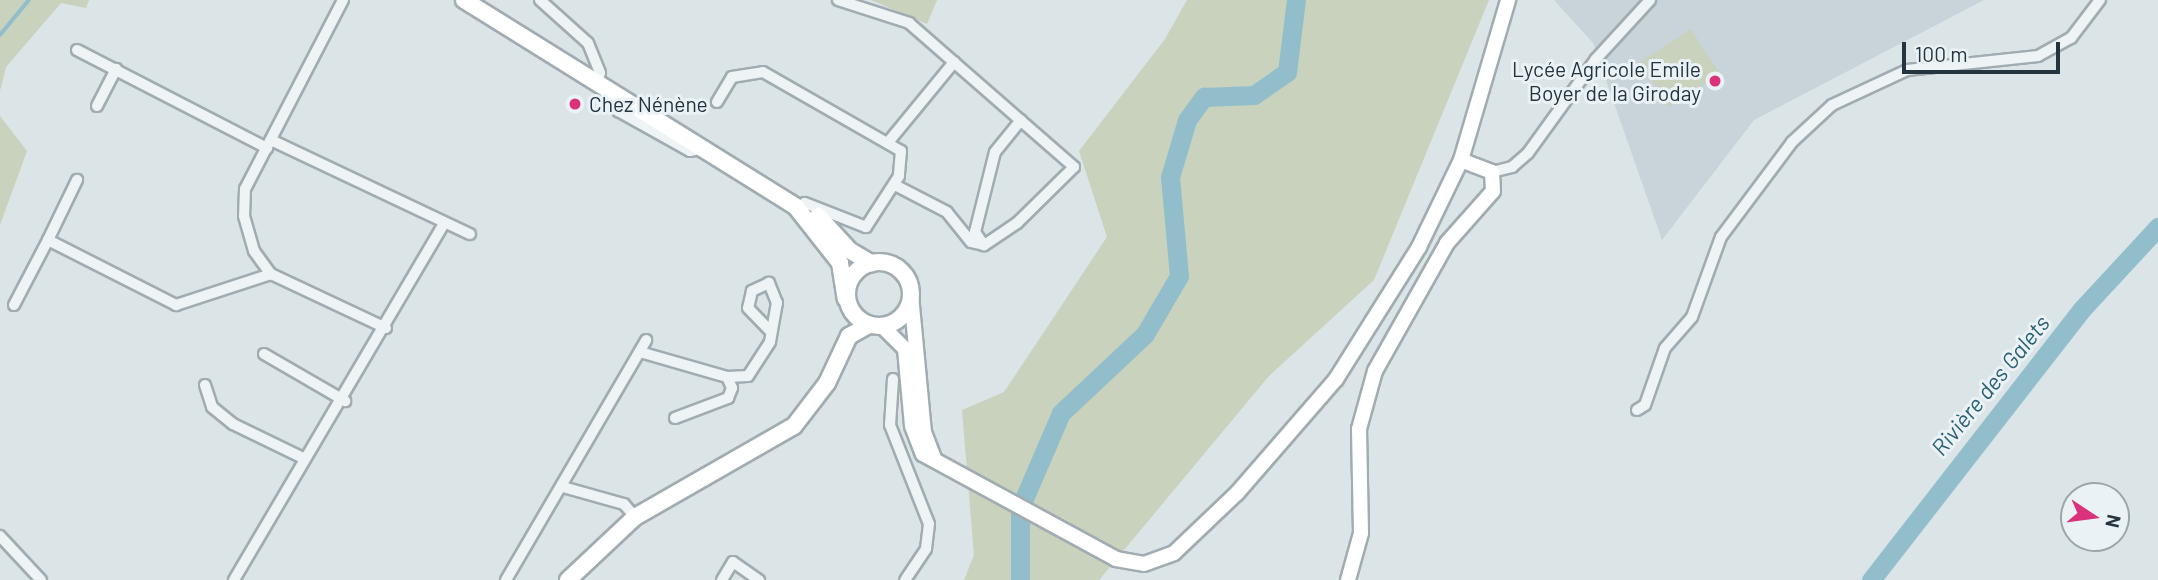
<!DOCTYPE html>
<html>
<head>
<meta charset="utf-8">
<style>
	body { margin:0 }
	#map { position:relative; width:2158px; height:580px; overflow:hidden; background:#dbe4e7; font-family:Barlow,sans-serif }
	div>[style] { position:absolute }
	.built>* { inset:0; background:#c9d3da }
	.green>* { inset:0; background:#c8d2bc; transform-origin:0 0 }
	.stream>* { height:3.5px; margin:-1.75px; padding:0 1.75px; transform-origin:1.75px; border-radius:1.75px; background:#92becc }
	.river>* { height:19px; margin:-9.5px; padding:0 9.5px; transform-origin:9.5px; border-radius:9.5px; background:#92becc }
	.roads { filter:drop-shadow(2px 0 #a0acb1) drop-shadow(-2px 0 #a0acb1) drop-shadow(0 2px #a0acb1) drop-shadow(0 -2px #a0acb1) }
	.street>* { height:10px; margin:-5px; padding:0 5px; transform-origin:5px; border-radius:5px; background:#eef3f5 }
	.secondary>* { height:14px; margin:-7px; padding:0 7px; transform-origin:7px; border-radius:7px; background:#fff }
	.primary>* { height:16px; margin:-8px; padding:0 8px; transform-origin:8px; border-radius:8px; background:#fff }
	.primary>.ring { margin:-8px; padding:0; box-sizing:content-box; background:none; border:16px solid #fff; border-radius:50% }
	.dots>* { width:19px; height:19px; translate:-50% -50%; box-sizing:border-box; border:4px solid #ebf2f5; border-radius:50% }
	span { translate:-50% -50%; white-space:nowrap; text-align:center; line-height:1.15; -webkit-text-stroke:6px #ebf2f5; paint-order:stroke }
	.poi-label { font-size:21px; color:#24353f }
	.right { translate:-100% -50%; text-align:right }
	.left { translate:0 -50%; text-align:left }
	.water-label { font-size:23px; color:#2b6276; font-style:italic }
	.north { position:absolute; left:2060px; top:482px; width:70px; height:70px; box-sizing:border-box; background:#ebf2f5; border:2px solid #9ba6ac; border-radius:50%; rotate:103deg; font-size:19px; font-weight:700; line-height:28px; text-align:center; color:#24353f }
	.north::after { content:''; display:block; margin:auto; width:24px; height:32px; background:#da327b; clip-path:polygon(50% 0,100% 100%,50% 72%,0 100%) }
	.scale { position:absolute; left:1902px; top:42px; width:158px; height:32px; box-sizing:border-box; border:4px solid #24353f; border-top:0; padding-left:9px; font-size:21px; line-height:24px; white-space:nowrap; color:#24353f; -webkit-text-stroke:5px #ebf2f5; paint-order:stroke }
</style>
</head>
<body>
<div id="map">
	<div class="built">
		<div style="clip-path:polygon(1554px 0,1984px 0,1754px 120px,1662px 240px,1593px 43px)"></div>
	</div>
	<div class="green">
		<div style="clip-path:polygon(0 0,89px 0,86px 8px,61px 3px,6px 67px,0 91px)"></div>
		<div style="clip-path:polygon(871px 0,937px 0,927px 24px)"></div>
		<div style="clip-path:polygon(1187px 0,1489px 0,1374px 280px,1269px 376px,1099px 580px,964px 580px,974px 555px,962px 410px,1004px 392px,1107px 237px,1079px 151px,1165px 39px)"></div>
		<div style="left:1691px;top:29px;width:53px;height:61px;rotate:57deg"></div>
		<div style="clip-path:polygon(0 116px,27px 151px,0 225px)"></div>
	</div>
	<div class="stream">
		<div style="left:0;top:35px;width:45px;rotate:-50.4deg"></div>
	</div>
	<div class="river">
		<div style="left:1020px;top:580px;width:72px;rotate:-90deg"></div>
		<div style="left:1020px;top:508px;width:103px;rotate:-66.7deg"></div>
		<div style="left:1061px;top:413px;width:115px;rotate:-43.2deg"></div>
		<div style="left:1145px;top:334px;width:67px;rotate:-59.6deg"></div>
		<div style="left:1179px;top:276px;width:99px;rotate:-95.2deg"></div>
		<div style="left:1170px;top:177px;width:59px;rotate:-73.4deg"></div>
		<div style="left:1187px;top:120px;width:29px;rotate:-54deg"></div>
		<div style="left:1204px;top:97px;width:50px;rotate:-2.3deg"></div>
		<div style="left:1254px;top:95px;width:40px;rotate:-34.9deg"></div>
		<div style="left:1287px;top:72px;width:73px;rotate:-82.9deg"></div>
		<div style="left:1871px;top:580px;width:343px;rotate:-52.1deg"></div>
		<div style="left:2082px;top:309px;width:112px;rotate:-47.2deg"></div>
	</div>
	<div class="roads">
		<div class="street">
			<div style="left:343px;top:0;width:213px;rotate:117.4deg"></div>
			<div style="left:245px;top:189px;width:27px;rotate:92deg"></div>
			<div style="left:244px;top:216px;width:36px;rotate:74deg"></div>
			<div style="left:254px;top:251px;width:29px;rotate:54deg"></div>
			<div style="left:271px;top:274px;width:127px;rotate:25.2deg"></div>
			<div style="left:540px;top:0;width:64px;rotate:41.9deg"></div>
			<div style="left:588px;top:43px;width:32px;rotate:68deg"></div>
			<div style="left:600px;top:73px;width:10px;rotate:107deg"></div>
			<div style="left:838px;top:0;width:75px;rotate:17.9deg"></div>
			<div style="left:909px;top:23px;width:219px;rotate:41.1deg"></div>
			<div style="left:1074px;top:167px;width:80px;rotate:135.5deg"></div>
			<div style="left:1017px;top:223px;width:40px;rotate:146deg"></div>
			<div style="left:984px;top:245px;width:13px;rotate:-167deg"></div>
			<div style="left:971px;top:242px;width:38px;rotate:-129deg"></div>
			<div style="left:947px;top:212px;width:59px;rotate:-152.6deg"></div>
			<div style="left:77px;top:50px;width:214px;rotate:27.3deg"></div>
			<div style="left:613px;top:92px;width:20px;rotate:75deg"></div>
			<div style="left:618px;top:111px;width:82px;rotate:29.1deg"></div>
			<div style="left:690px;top:151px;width:15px;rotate:-11deg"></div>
			<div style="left:717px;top:102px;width:29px;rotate:-59deg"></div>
			<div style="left:732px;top:77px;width:31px;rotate:-9deg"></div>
			<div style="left:763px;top:72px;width:159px;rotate:29.8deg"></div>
			<div style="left:901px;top:151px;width:25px;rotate:95deg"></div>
			<div style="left:899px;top:176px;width:61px;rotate:122.9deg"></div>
			<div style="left:866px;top:227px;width:66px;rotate:-158.5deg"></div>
			<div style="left:97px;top:106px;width:42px;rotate:-62.8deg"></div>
			<div style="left:271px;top:140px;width:220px;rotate:25.3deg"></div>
			<div style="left:890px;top:140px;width:101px;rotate:-50.6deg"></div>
			<div style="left:1492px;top:172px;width:21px;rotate:-14deg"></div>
			<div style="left:1512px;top:167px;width:21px;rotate:-41deg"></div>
			<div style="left:1528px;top:153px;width:116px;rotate:-54.1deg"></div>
			<div style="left:1596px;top:59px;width:80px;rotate:-47.5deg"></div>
			<div style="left:48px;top:240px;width:67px;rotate:-64.2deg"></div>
			<div style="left:984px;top:245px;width:16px;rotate:-125deg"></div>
			<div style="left:975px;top:232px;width:82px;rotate:-76deg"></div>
			<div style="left:995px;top:152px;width:41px;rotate:-50.9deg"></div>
			<div style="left:14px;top:305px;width:73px;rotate:-62.4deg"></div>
			<div style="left:48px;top:240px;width:144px;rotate:26.9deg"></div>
			<div style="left:176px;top:305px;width:100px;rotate:-18.1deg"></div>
			<div style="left:640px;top:352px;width:91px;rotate:16deg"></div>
			<div style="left:727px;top:377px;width:21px;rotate:-3deg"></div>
			<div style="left:748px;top:376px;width:40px;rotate:-57.1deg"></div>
			<div style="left:770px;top:342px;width:40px;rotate:-80deg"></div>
			<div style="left:777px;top:303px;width:22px;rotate:-112deg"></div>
			<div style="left:769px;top:283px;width:19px;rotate:155deg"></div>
			<div style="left:752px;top:291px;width:17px;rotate:103deg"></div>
			<div style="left:748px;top:308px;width:32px;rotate:46deg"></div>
			<div style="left:264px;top:354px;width:94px;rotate:30.1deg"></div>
			<div style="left:893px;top:379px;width:46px;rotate:93.7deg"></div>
			<div style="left:890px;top:425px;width:106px;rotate:68.5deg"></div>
			<div style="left:929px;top:524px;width:25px;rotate:97deg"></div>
			<div style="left:926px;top:549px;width:37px;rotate:124deg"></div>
			<div style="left:205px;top:385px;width:23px;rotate:72deg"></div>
			<div style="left:212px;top:407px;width:27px;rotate:39deg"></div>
			<div style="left:233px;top:424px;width:78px;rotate:25.9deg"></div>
			<div style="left:1637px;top:410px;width:9px;rotate:-32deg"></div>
			<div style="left:1645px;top:405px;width:60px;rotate:-70.7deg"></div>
			<div style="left:1665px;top:348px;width:41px;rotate:-48.9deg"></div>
			<div style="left:1692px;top:317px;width:85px;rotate:-70.1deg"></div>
			<div style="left:1721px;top:237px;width:119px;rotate:-53.2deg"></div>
			<div style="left:1792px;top:142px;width:54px;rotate:-42.8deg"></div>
			<div style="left:1832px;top:105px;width:83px;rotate:-25deg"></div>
			<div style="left:1907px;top:70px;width:132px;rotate:-6.1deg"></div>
			<div style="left:2038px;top:56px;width:38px;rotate:-29deg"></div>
			<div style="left:2071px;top:38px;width:48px;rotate:-52.7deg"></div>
			<div style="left:675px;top:418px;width:57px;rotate:-20.7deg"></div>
			<div style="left:728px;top:398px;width:11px;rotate:-68deg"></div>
			<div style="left:732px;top:388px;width:12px;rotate:-114deg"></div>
			<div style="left:563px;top:487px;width:63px;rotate:15.6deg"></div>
			<div style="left:624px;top:504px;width:17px;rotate:50deg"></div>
			<div style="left:0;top:536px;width:60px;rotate:47deg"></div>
			<div style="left:234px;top:580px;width:414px;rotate:-59.5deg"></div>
			<div style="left:506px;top:580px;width:278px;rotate:-59.7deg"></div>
			<div style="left:722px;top:580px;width:21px;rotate:-59deg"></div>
			<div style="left:733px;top:562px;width:32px;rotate:35deg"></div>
		</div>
		<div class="secondary">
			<div style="left:911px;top:295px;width:138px;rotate:84.6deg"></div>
			<div style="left:924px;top:432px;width:30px;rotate:69deg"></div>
			<div style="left:883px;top:327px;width:31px;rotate:45deg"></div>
			<div style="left:905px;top:349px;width:77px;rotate:84.8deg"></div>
			<div style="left:912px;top:426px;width:30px;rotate:69deg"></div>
			<div style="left:923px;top:454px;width:220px;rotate:28.5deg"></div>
			<div style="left:1116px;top:559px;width:28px;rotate:10deg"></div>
			<div style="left:1144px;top:564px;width:32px;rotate:-20deg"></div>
			<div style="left:1174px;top:553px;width:87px;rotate:-43.6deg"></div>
			<div style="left:1237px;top:493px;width:151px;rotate:-49deg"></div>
			<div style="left:1336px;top:379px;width:156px;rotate:-57.8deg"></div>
			<div style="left:1419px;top:247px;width:97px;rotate:-64.2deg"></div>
			<div style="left:1461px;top:160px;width:167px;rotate:-73.6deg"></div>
			<div style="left:1348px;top:580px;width:49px;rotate:-74.5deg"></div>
			<div style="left:1361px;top:533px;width:104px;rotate:-91.1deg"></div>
			<div style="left:1359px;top:429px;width:60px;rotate:-74.6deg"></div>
			<div style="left:1375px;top:371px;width:147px;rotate:-60.6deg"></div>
			<div style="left:1447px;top:243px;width:69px;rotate:-48.5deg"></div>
			<div style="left:1493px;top:191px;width:19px;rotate:-93deg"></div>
			<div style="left:1492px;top:172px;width:33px;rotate:-159deg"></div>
		</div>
		<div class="primary">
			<div style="left:464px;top:0;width:391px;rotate:31.9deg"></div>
			<div style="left:796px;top:207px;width:71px;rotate:51.8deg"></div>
			<div style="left:840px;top:263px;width:36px;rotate:81deg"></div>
			<div style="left:818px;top:216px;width:46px;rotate:47.6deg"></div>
			<div style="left:849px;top:250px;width:26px;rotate:31deg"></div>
			<div class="ring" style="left:847px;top:262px;width:48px;height:48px"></div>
			<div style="left:568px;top:580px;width:92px;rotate:-43.2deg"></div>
			<div style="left:635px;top:517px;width:183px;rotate:-29.8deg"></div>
			<div style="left:794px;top:426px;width:54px;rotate:-52.5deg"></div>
			<div style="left:827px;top:383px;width:52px;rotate:-64.9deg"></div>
			<div style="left:849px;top:336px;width:23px;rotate:-29deg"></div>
		</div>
	</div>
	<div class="dots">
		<div style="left:1715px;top:81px;background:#da327b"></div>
		<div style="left:575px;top:104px;background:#da327b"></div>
	</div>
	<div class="poi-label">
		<span class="right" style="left:1701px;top:81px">Lycée Agricole Emile<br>Boyer de la Giroday</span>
		<span class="left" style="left:589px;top:104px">Chez Nénène</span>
	</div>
	<div class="water-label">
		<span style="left:1990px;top:385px;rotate:-51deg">Rivière des Galets</span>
	</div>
	<div class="north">N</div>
	<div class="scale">100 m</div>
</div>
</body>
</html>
